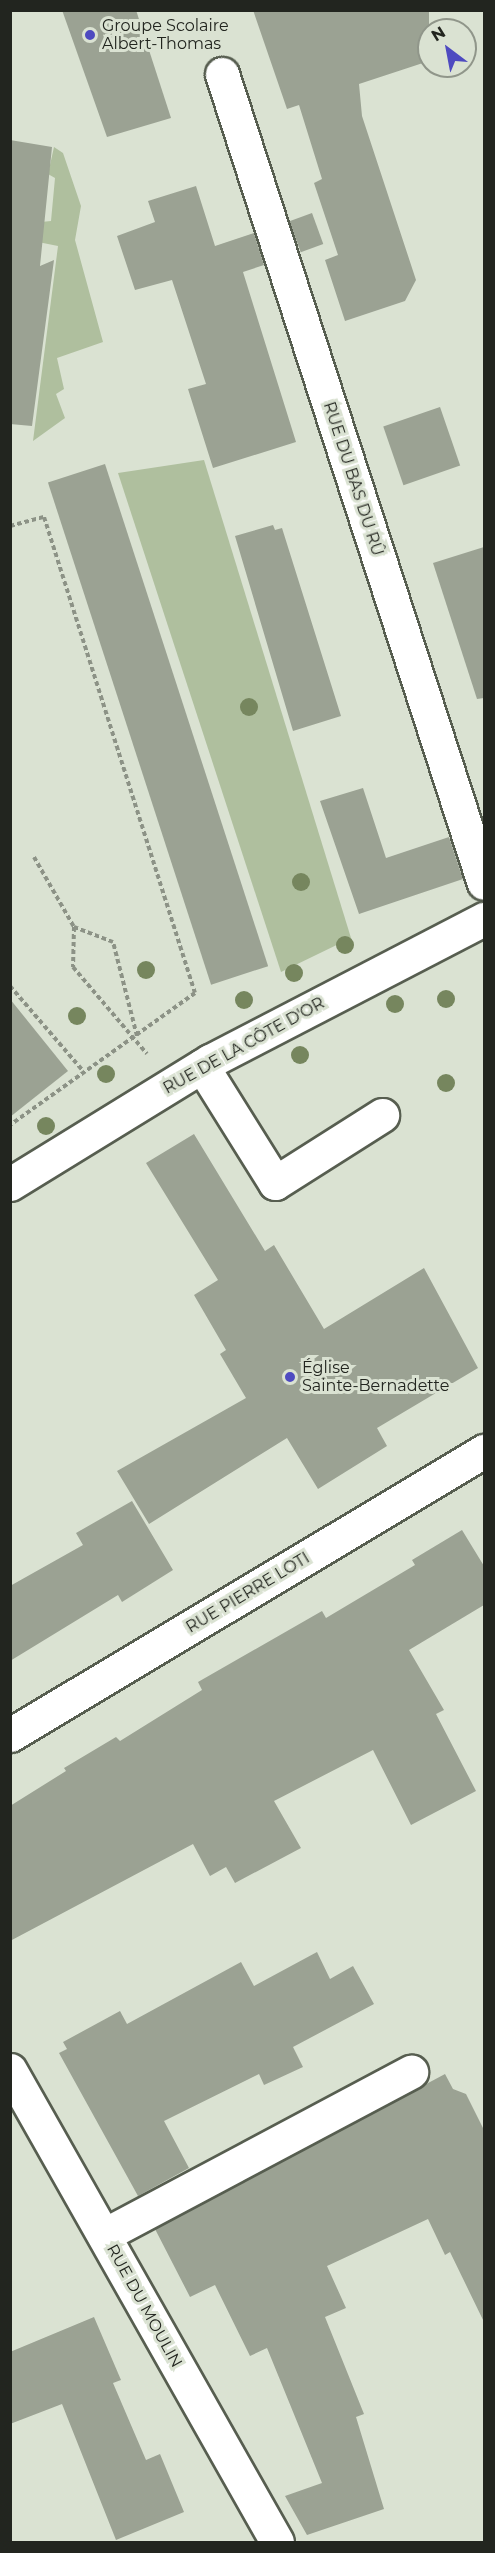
<!DOCTYPE html>
<html>
<head>
<meta charset="utf-8">
<style>
	body { margin:0 }
	#map { position:relative; width:495px; height:2553px; overflow:hidden; background:#dae2d2; font-family:Montserrat,sans-serif }
	div>[style] { position:absolute }
	.green>* { inset:0; background:#afbf9e }
	.building>* { inset:0; background:#9ba293; transform-origin:0 0 }
	.path>* { height:4px; margin-top:-2px; transform-origin:0; background:repeating-linear-gradient(90deg,#8c9286 0 4.5px,transparent 0 7.5px) }
	.roads { filter:drop-shadow(2px 0 #575e50) drop-shadow(-2px 0 #575e50) drop-shadow(0 2px #575e50) drop-shadow(0 -2px #575e50) }
	.minor>* { height:33px; margin:-16.5px; padding:0 16.5px; transform-origin:16.5px; border-radius:16.5px; background:#fff }
	.trees>* { width:18px; height:18px; margin:-9px; border-radius:50%; background:#76865e }
	.dots>* { width:16px; height:16px; translate:-50% -50%; box-sizing:border-box; border:3px solid #dae2d2; border-radius:50% }
	span { translate:-50% -50%; white-space:nowrap; text-align:center; line-height:1.15; -webkit-text-stroke:6px #dae2d2; paint-order:stroke }
	.poi-label { font-size:16px; color:#22251f }
	.left { translate:0 -50%; text-align:left }
	.street-label { font-size:16px; color:#22251f }
	.frame { position:absolute; inset:0; border:12px solid #22251f; pointer-events:none }
	.north { position:absolute; left:417px; top:18px; width:60px; height:60px; box-sizing:border-box; background:#dae2d2; border:2px solid #90968a; border-radius:50%; rotate:328deg; font-size:16px; font-weight:700; line-height:24px; text-align:center; color:#22251f }
	.north::after { content:''; display:block; margin:auto; width:21px; height:27px; background:#4e4ac0; clip-path:polygon(50% 0,100% 100%,50% 72%,0 100%) }
</style>
</head>
<body>
<div id="map">
	<div class="green">
		<div style="clip-path:polygon(54px 147px,63px 153px,81px 206px,75px 240px,103px 342px,57px 358px,64px 389px,56px 394px,65px 418px,33px 441px,58px 246px,38px 242px,41px 222px,51px 221px,55px 178px,48px 174px)"></div>
		<div style="clip-path:polygon(204px 460px,351px 938px,281px 972px,118px 473px)"></div>
	</div>
	<div class="building">
		<div style="clip-path:polygon(62px 10px,136px 10px,171px 118px,107px 137px)"></div>
		<div style="clip-path:polygon(253px 10px,429px 10px,429px 61px,359px 84px,362px 116px,416px 280px,405px 301px,345px 321px,325px 260px,338px 255px,314px 183px,322px 179px,299px 105px,287px 109px)"></div>
		<div style="clip-path:polygon(10px 140px,52px 147px,40px 266px,54px 260px,32px 426px,10px 424px)"></div>
		<div style="clip-path:polygon(196px 186px,215px 246px,254px 233px,264px 265px,243px 272px,296px 442px,213px 468px,188px 389px,206px 384px,172px 280px,135px 290px,117px 236px,155px 222px,148px 201px)"></div>
		<div style="left:312px;top:213px;width:33px;height:24px;rotate:70deg"></div>
		<div style="left:440px;top:407px;width:62px;height:60px;rotate:71deg"></div>
		<div style="left:105px;top:464px;width:528px;height:60px;rotate:72deg"></div>
		<div style="clip-path:polygon(273px 525px,275px 530px,282px 528px,341px 716px,293px 731px,235px 536px)"></div>
		<div style="clip-path:polygon(484px 547px,484px 698px,477px 699px,433px 563px)"></div>
		<div style="clip-path:polygon(363px 788px,386px 858px,449px 837px,463px 879px,359px 914px,320px 801px)"></div>
		<div style="clip-path:polygon(10px 999px,68px 1071px,10px 1117px)"></div>
		<div style="clip-path:polygon(194px 1134px,265px 1251px,274px 1245px,324px 1329px,424px 1268px,478px 1368px,377px 1428px,387px 1446px,318px 1489px,287px 1438px,149px 1524px,117px 1471px,246px 1398px,220px 1354px,226px 1350px,194px 1295px,218px 1280px,146px 1163px)"></div>
		<div style="clip-path:polygon(132px 1501px,173px 1570px,122px 1602px,118px 1595px,10px 1661px,10px 1586px,83px 1545px,76px 1533px)"></div>
		<div style="clip-path:polygon(462px 1530px,484px 1566px,484px 1605px,409px 1650px,444px 1710px,436px 1714px,476px 1791px,411px 1825px,373px 1750px,274px 1801px,301px 1848px,235px 1883px,226px 1867px,210px 1876px,193px 1844px,10px 1941px,10px 1806px,66px 1771px,64px 1768px,116px 1737px,120px 1741px,202px 1690px,198px 1682px,322px 1611px,326px 1618px,415px 1565px,412px 1560px)"></div>
		<div style="clip-path:polygon(317px 1952px,330px 1979px,353px 1966px,374px 2004px,293px 2047px,303px 2067px,264px 2085px,259px 2074px,164px 2121px,189px 2168px,138px 2196px,59px 2053px,67px 2049px,63px 2042px,120px 2011px,127px 2024px,241px 1962px,254px 1986px)"></div>
		<div style="clip-path:polygon(445px 2074px,453px 2089px,466px 2094px,484px 2130px,484px 2322px,450px 2252px,445px 2255px,428px 2219px,327px 2266px,346px 2308px,325px 2317px,364px 2414px,356px 2417px,384px 2509px,307px 2535px,285px 2496px,322px 2483px,267px 2348px,250px 2356px,215px 2285px,190px 2297px,155px 2229px)"></div>
		<div style="clip-path:polygon(94px 2317px,121px 2380px,113px 2383px,146px 2460px,160px 2454px,184px 2512px,116px 2540px,62px 2404px,10px 2424px,10px 2352px)"></div>
	</div>
	<div class="path">
		<div style="left:10px;top:526px;width:35px;rotate:-15deg"></div>
		<div style="left:44px;top:517px;width:499px;rotate:72.4deg"></div>
		<div style="left:195px;top:993px;width:227px;rotate:144.5deg"></div>
		<div style="left:34px;top:857px;width:81px;rotate:60.3deg"></div>
		<div style="left:10px;top:986px;width:112px;rotate:49.3deg"></div>
		<div style="left:137px;top:1036px;width:97px;rotate:-104.3deg"></div>
		<div style="left:113px;top:942px;width:42px;rotate:-159deg"></div>
		<div style="left:74px;top:927px;width:40px;rotate:91.4deg"></div>
		<div style="left:73px;top:967px;width:114px;rotate:49.6deg"></div>
	</div>
	<div class="roads">
		<div class="minor">
			<div style="left:222px;top:74px;width:850px;rotate:72.06deg"></div>
			<div style="left:202px;top:1066px;width:138px;rotate:58deg"></div>
			<div style="left:275px;top:1183px;width:127px;rotate:-32.4deg"></div>
			<div style="left:10px;top:1184px;width:235px;rotate:-31.6deg"></div>
			<div style="left:210px;top:1061px;width:309px;rotate:-27.4deg"></div>
			<div style="left:10px;top:1735px;width:553px;rotate:-30.93deg"></div>
			<div style="left:10px;top:2070px;width:542px;rotate:60.5deg"></div>
			<div style="left:104px;top:2235px;width:348px;rotate:-28deg"></div>
		</div>
	</div>
	<div class="trees">
		<div style="left:249px;top:707px"></div>
		<div style="left:301px;top:882px"></div>
		<div style="left:345px;top:945px"></div>
		<div style="left:146px;top:970px"></div>
		<div style="left:294px;top:973px"></div>
		<div style="left:446px;top:999px"></div>
		<div style="left:244px;top:1000px"></div>
		<div style="left:395px;top:1004px"></div>
		<div style="left:77px;top:1016px"></div>
		<div style="left:300px;top:1055px"></div>
		<div style="left:106px;top:1074px"></div>
		<div style="left:446px;top:1083px"></div>
		<div style="left:46px;top:1126px"></div>
	</div>
	<div class="dots">
		<div style="left:90px;top:35px;background:#4e4ac0"></div>
		<div style="left:290px;top:1377px;background:#4e4ac0"></div>
	</div>
	<div class="poi-label">
		<span class="left" style="left:102px;top:35px">Groupe Scolaire<br>Albert-Thomas</span>
		<span class="left" style="left:302px;top:1377px">Église<br>Sainte-Bernadette</span>
	</div>
	<div class="street-label">
		<span style="left:353px;top:479px;rotate:72deg">RUE DU BAS DU RÛ</span>
		<span style="left:244px;top:1046px;rotate:-29deg">RUE DE LA CÔTE D'OR</span>
		<span style="left:248px;top:1593px;rotate:-31deg">RUE PIERRE LOTI</span>
		<span style="left:144px;top:2306px;rotate:61deg">RUE DU MOULIN</span>
	</div>
	<div class="frame"></div>
	<div class="north">N</div>
</div>
</body>
</html>
